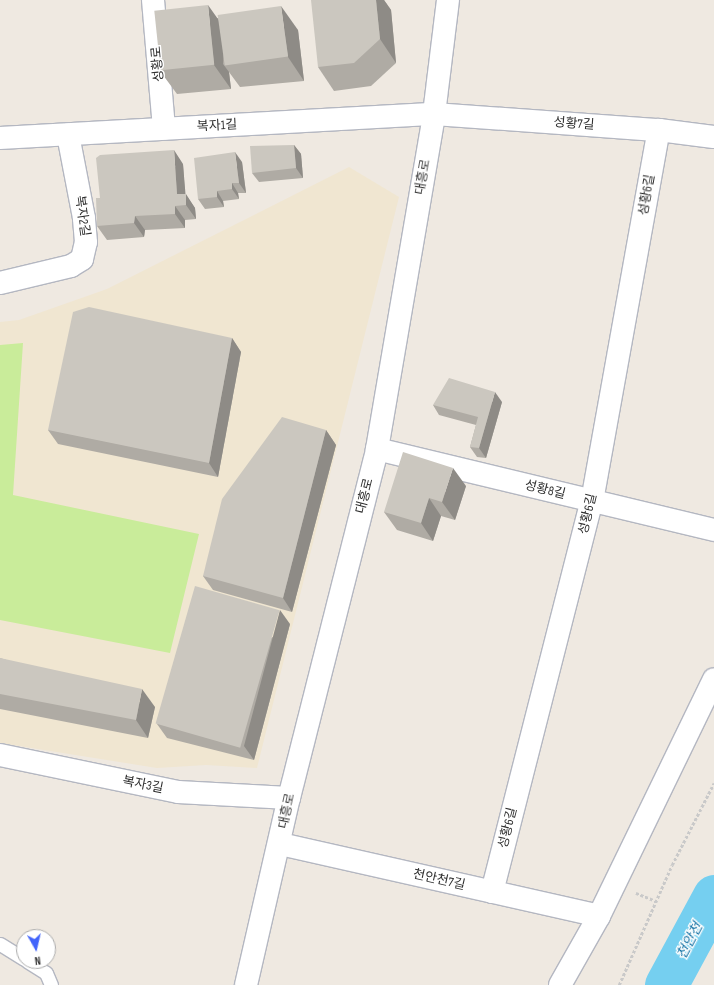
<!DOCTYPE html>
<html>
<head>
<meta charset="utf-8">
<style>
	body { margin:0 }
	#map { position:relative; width:714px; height:985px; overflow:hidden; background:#efe9e1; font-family:"Sofia Sans Condensed","Noto Sans KR",sans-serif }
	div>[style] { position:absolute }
	.education>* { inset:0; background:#f0e6d1 }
	.pitch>* { inset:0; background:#c9ec9a }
	.river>* { height:43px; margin:-21.5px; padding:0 21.5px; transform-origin:21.5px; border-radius:21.5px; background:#75cff0 }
	.path>* { height:2.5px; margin-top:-1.25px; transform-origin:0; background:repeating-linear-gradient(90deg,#c9c9c9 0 3px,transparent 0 5px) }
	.roads { filter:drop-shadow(1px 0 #b4b7c1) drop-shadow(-1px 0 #b4b7c1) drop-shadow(0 1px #b4b7c1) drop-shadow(0 -1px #b4b7c1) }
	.service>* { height:13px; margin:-6.5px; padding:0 6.5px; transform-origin:6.5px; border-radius:6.5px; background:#fff }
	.minor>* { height:22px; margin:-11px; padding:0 11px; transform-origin:11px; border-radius:11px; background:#fff }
	.tertiary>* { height:22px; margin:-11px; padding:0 11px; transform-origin:11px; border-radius:11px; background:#fff }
	.wall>* { inset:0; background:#afaba4 }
	.shaded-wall>* { inset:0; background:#8e8b86 }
	.building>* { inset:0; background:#cbc7bf; transform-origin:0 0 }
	span { translate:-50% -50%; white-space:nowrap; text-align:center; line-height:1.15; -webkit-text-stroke:3px #fff; paint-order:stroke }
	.street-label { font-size:13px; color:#2e2e2e }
	.water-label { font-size:14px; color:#0d6fa3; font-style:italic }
	.north { position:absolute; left:16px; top:929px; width:40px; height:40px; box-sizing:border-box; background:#fff; border:1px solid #ababab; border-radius:50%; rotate:172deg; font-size:11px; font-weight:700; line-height:16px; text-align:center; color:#2e2e2e }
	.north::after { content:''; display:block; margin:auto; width:14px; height:18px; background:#4264fb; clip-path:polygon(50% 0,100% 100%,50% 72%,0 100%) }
</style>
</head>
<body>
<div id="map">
	<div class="education">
		<div style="clip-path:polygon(349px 167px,399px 197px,257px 768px,206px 765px,157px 768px,0 743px,0 322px,19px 320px,107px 289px)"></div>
	</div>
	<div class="pitch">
		<div style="clip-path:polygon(23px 343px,13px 495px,199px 534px,170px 653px,0 620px,0 345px)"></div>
	</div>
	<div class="river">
		<div style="left:666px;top:985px;width:101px;rotate:-61.7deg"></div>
	</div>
	<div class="path">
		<div style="left:636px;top:893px;width:22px;rotate:22deg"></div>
		<div style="left:619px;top:985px;width:131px;rotate:-66.2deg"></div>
		<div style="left:672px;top:865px;width:92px;rotate:-62.9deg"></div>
	</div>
	<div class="roads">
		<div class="service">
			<div style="left:0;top:944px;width:28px;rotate:32deg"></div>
			<div style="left:27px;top:961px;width:22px;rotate:32deg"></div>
			<div style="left:46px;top:973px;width:13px;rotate:67deg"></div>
		</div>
		<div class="minor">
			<div style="left:153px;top:0;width:129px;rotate:85.1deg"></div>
			<div style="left:0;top:138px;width:435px;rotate:-3.2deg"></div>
			<div style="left:434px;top:114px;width:226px;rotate:4.1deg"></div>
			<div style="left:659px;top:130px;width:55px;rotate:7.3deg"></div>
			<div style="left:0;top:283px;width:73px;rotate:-13.5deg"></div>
			<div style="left:71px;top:266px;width:13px;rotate:-32deg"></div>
			<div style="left:82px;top:259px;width:17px;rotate:-77deg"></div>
			<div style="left:86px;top:242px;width:24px;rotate:-95deg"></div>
			<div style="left:84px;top:218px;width:85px;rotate:-100.9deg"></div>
			<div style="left:377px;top:449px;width:347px;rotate:13.5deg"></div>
			<div style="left:0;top:755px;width:182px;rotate:11.7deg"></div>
			<div style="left:178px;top:792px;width:111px;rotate:3.1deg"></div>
			<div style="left:280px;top:844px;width:327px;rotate:12.7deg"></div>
			<div style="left:492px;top:892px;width:404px;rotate:-75.7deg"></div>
			<div style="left:592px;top:501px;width:377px;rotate:-79.8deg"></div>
			<div style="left:560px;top:985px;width:79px;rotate:-60.5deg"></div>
			<div style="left:599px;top:916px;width:263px;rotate:-64.1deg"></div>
		</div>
		<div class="tertiary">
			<div style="left:246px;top:985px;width:192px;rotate:-77.1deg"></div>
			<div style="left:289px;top:798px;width:360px;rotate:-75.8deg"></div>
			<div style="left:377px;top:449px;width:340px;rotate:-80.3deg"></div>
			<div style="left:434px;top:114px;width:115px;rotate:-83deg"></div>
		</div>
	</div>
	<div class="wall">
		<div style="clip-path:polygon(376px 0,384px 0,391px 10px,396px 63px,371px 86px,334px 91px,318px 67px)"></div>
		<div style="clip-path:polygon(217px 18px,298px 30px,304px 81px,240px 87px,229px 72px,231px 89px,177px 94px,160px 71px)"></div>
		<div style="clip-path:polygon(294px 145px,301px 154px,303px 178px,259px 182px,252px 173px)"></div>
		<div style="clip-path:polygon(242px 162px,246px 193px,238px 193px,239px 199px,223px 201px,224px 207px,205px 209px,198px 199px)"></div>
		<div style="clip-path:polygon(183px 164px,185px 194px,195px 208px,196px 219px,185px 220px,185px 228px,145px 230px,144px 237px,107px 240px,97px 226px,100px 198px)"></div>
		<div style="clip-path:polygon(232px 338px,241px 352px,218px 477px,58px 444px,48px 430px)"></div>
		<div style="clip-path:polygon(502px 402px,486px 458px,477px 457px,470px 447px,476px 425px,439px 415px,433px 405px)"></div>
		<div style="clip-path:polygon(326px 430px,336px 445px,292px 612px,213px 590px,203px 576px)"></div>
		<div style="clip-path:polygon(466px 486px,455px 520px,441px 516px,433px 541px,397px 530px,384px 512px)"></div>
		<div style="clip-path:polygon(290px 624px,254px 760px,167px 738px,157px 724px)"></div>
		<div style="clip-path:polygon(0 658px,155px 707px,148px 738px,0 709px)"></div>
	</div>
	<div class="shaded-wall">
		<div style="clip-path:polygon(376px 0,384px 0,391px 10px,396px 63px,380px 39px)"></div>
		<div style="clip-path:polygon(208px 5px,225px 29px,223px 64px,229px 72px,231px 89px,214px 65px)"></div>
		<div style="clip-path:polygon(281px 6px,298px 30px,304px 81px,288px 57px)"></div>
		<div style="clip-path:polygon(294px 145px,301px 154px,303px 178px,296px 168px)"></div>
		<div style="clip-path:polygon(174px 150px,183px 164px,186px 200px,186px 194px,195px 208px,196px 219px,186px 205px,177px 194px)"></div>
		<div style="clip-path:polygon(235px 152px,242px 162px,246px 193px,239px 183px)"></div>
		<div style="clip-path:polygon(232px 183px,238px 193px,239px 199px,232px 189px)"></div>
		<div style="clip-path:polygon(217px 191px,223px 201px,224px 207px,217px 197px)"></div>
		<div style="clip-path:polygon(175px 206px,185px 220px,185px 228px,175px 214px)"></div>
		<div style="clip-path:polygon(135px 216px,145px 230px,144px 237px,134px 223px)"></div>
		<div style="clip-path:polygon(232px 338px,241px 352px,218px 477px,209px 463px)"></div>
		<div style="clip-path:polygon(495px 392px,502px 402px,486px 458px,479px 448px)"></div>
		<div style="clip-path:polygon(326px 430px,336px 445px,292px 612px,283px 598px)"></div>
		<div style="clip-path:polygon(453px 468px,466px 486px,455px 520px,442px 502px)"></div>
		<div style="clip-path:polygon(429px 498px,441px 516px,433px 541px,421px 523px)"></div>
		<div style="clip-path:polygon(280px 610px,290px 624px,254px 760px,244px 746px)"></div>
		<div style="clip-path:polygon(142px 689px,155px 707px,148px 738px,136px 720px)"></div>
	</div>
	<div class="building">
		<div style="clip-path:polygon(311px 0,376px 0,380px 39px,354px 63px,318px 67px)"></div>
		<div style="left:208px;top:5px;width:60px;height:54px;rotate:84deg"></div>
		<div style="left:281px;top:6px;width:51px;height:64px;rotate:82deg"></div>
		<div style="clip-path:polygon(294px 145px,296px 168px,252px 173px,250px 146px)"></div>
		<div style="clip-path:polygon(174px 150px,177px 194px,186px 194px,186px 205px,175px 206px,175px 214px,135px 216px,134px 223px,97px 226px,96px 198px,100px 198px,96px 158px,100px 155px)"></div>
		<div style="clip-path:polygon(235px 152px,239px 183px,232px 183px,232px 189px,217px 191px,217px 197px,198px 199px,194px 158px)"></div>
		<div style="clip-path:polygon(89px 307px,232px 338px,209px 463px,48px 430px,73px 312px)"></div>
		<div style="clip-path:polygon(449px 378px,495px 392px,479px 448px,470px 447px,478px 417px,433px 405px)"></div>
		<div style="clip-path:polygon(282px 417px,326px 430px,283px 598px,203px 576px,222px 499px)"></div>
		<div style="clip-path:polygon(403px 452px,453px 468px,442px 502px,429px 498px,421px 523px,384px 512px)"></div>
		<div style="left:195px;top:586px;width:88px;height:143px;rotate:16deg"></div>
		<div style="clip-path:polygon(0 658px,142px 689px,136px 720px,0 694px)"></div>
	</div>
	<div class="street-label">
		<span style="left:158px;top:64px;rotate:-95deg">성황로</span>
		<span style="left:574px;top:124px;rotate:4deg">성황7길</span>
		<span style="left:217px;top:126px;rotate:-3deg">복자1길</span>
		<span style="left:423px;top:177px;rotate:-80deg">대흥로</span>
		<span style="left:647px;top:195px;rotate:-80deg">성황6길</span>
		<span style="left:82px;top:216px;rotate:82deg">복자2길</span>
		<span style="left:545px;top:490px;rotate:14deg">성황8길</span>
		<span style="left:365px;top:496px;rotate:-76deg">대흥로</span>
		<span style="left:588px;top:514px;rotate:-77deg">성황6길</span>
		<span style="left:143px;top:785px;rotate:11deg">복자3길</span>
		<span style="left:287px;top:811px;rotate:-78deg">대흥로</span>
		<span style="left:508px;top:828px;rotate:-76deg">성황6길</span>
		<span style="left:439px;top:880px;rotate:13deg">천안천7길</span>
	</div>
	<div class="water-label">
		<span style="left:690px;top:941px;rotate:-62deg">천안천</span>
	</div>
	<div class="north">N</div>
</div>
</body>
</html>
